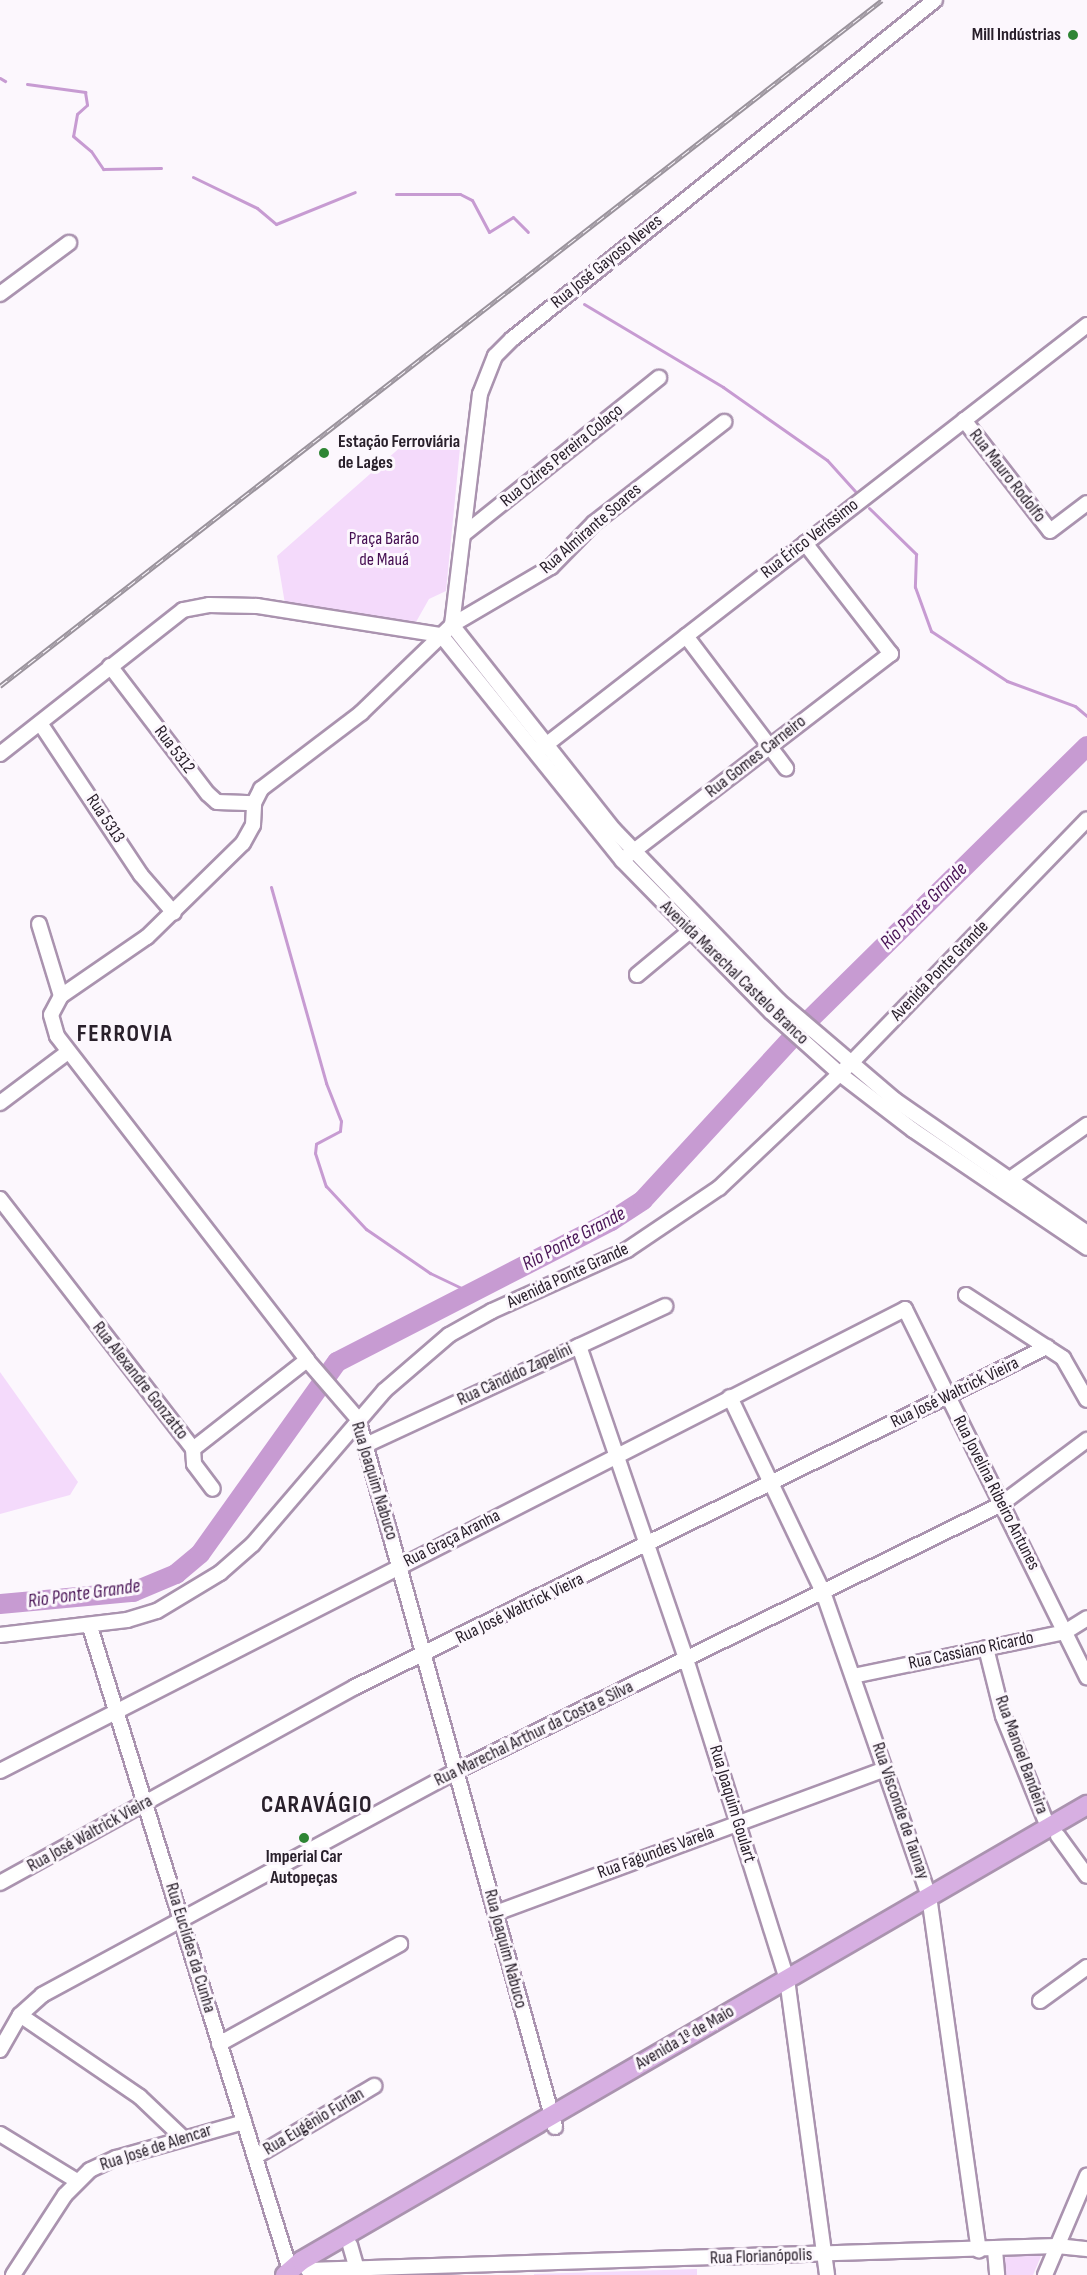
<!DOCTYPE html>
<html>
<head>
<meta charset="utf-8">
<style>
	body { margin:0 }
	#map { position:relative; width:1087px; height:2275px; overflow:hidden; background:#fcf7fd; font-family:"Sofia Sans Condensed",sans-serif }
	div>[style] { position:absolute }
	.green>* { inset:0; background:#f4dafb }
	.stream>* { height:3px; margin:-1.5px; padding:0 1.5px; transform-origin:1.5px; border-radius:1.5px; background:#c79bd2 }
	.river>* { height:20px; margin:-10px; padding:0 10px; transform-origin:10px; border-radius:10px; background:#c79bd2 }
	.roads { filter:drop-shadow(2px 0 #aa93af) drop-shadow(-2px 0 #aa93af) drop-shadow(0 2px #aa93af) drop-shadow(0 -2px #aa93af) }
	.minor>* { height:14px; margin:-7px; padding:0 7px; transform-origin:7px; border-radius:7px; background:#fff }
	.major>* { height:18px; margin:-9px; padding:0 9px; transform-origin:9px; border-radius:9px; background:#d7afe2 }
	.rail>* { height:5px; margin-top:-2.5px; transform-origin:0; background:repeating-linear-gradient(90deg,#fcf7fd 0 9px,#9a939c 0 18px); box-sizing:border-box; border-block:2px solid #9a939c }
	.dots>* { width:16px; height:16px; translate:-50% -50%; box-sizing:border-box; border:3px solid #fcf7fd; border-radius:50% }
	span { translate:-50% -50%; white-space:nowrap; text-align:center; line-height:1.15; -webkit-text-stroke:6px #fcf7fd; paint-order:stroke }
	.poi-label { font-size:18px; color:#29202b; font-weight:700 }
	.right { translate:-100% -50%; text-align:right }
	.left { translate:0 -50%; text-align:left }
	.street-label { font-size:18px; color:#29202b }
	.park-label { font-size:18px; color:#450f52 }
	.water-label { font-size:20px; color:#4a1557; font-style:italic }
	.district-label { font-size:24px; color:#29202b; font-weight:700; letter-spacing:1.5px }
</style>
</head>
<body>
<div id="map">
	<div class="green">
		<div style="clip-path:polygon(412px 437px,460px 448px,446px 591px,429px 599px,416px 622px,285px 604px,277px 556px)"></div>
		<div style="clip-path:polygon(0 1372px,78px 1482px,70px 1495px,0 1514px)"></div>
		<div style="clip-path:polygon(1042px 2254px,1033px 2275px,1001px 2275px,999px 2258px)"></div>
		<div style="clip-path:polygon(697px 2269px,697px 2275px,534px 2275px,534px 2274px)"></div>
	</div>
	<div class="stream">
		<div style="left:0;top:78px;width:6px;rotate:31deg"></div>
		<div style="left:27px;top:84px;width:59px;rotate:7.9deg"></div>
		<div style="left:85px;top:92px;width:13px;rotate:81deg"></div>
		<div style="left:87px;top:105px;width:13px;rotate:138deg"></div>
		<div style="left:77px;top:114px;width:22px;rotate:100deg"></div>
		<div style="left:73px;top:136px;width:23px;rotate:40deg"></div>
		<div style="left:91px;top:151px;width:22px;rotate:56deg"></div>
		<div style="left:103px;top:169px;width:58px;rotate:-1deg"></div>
		<div style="left:193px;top:177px;width:71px;rotate:25.8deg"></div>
		<div style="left:257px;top:208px;width:25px;rotate:40deg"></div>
		<div style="left:276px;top:224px;width:85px;rotate:-22.1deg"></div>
		<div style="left:396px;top:194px;width:64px"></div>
		<div style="left:460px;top:194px;width:13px;rotate:27deg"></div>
		<div style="left:472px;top:200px;width:36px;rotate:62deg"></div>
		<div style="left:489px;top:232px;width:28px;rotate:-32deg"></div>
		<div style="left:513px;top:217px;width:21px;rotate:45deg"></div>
		<div style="left:584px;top:304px;width:162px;rotate:30.8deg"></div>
		<div style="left:723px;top:387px;width:127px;rotate:35.1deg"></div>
		<div style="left:827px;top:460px;width:42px;rotate:47.9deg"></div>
		<div style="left:869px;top:508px;width:66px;rotate:44.4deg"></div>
		<div style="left:916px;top:554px;width:33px;rotate:92deg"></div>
		<div style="left:915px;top:587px;width:47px;rotate:70deg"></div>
		<div style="left:931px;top:631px;width:91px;rotate:33.3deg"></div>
		<div style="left:1007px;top:681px;width:72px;rotate:20.2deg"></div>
		<div style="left:1075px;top:706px;width:16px;rotate:40deg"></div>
		<div style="left:271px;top:887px;width:204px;rotate:74.3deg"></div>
		<div style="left:326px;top:1083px;width:41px;rotate:68.5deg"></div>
		<div style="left:341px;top:1121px;width:10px;rotate:96deg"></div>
		<div style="left:340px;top:1131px;width:27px;rotate:152deg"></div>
		<div style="left:316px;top:1144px;width:9px;rotate:96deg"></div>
		<div style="left:315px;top:1153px;width:35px;rotate:72deg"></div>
		<div style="left:326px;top:1186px;width:59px;rotate:47.1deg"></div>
		<div style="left:366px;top:1229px;width:78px;rotate:34.5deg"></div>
		<div style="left:430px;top:1273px;width:47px;rotate:25.5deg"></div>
	</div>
	<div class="river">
		<div style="left:0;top:1604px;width:134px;rotate:-5.2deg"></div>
		<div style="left:133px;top:1592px;width:47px;rotate:-22.7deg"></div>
		<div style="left:176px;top:1574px;width:31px;rotate:-40deg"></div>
		<div style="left:200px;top:1554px;width:236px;rotate:-54.5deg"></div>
		<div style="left:337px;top:1362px;width:308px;rotate:-27.2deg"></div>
		<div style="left:611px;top:1221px;width:38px;rotate:-33deg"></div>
		<div style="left:643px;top:1200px;width:232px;rotate:-47.4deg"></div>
		<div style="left:800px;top:1029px;width:403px;rotate:-44.6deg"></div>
	</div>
	<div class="roads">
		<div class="minor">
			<div style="left:0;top:294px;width:86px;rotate:-36.5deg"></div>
			<div style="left:964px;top:420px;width:140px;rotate:52.2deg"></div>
			<div style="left:1050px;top:531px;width:46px;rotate:-37.1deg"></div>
			<div style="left:464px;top:534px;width:250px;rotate:-38.7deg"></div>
			<div style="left:452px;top:625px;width:261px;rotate:51.7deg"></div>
			<div style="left:614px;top:830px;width:238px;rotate:46deg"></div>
			<div style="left:779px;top:1001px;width:153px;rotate:40.5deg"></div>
			<div style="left:895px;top:1100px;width:234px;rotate:34.7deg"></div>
			<div style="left:452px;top:625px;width:233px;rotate:-83.1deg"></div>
			<div style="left:480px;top:394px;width:41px;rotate:-68.5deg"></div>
			<div style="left:495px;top:356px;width:24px;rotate:-45deg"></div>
			<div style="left:512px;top:339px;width:542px;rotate:-38.71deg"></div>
			<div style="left:441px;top:635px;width:289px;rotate:51.2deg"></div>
			<div style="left:622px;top:860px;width:213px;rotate:45.6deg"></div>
			<div style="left:771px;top:1012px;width:93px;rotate:41.9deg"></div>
			<div style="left:840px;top:1074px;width:92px;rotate:37.5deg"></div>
			<div style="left:913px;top:1130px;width:210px;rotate:34.1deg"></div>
			<div style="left:686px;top:636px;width:166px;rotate:52.9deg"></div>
			<div style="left:110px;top:666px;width:161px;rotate:52.6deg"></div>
			<div style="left:208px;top:794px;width:12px;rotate:42deg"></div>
			<div style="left:217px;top:802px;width:37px;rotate:2deg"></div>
			<div style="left:40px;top:723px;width:182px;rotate:56.4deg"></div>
			<div style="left:141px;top:875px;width:50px;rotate:49deg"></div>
			<div style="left:538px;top:751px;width:695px;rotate:-37.81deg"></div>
			<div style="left:0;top:754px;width:233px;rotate:-38.2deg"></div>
			<div style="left:183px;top:610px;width:26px;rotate:-11deg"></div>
			<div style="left:209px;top:605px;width:48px;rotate:1.2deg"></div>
			<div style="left:257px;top:606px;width:186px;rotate:9deg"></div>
			<div style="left:626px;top:857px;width:334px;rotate:-37.5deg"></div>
			<div style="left:891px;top:654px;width:140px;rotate:-127.8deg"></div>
			<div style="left:39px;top:924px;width:75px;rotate:73deg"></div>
			<div style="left:61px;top:996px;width:21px;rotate:118deg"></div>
			<div style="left:51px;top:1015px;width:22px;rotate:74deg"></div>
			<div style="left:57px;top:1036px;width:409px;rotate:52.3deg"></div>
			<div style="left:307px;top:1360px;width:78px;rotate:49.2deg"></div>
			<div style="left:358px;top:1419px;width:735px;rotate:74.45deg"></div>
			<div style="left:637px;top:975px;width:69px;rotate:-39.7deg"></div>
			<div style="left:61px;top:996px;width:104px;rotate:-34.5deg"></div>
			<div style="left:147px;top:937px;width:134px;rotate:-44.4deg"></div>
			<div style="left:243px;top:843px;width:21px;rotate:-61deg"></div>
			<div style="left:253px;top:825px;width:22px;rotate:-87deg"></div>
			<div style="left:254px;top:803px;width:16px;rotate:-63deg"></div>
			<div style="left:261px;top:789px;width:126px;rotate:-37.2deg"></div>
			<div style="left:361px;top:713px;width:127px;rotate:-44deg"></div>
			<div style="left:452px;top:625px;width:115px;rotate:-30.4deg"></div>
			<div style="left:551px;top:567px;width:62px;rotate:-45.7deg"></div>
			<div style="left:594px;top:523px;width:165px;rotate:-37.8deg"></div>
			<div style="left:0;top:1103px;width:85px;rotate:-36.9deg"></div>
			<div style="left:1003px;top:1184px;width:103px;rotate:-35.1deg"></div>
			<div style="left:0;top:1199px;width:316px;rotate:52.3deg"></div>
			<div style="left:193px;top:1449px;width:145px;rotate:-38deg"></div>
			<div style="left:966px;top:1295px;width:116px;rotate:33deg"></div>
			<div style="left:1063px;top:1358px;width:48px;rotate:60.3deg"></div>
			<div style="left:579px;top:1346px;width:331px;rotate:71.1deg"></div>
			<div style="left:686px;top:1659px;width:336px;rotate:72.5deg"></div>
			<div style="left:787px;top:1979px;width:299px;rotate:82.3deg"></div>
			<div style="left:730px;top:1397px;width:216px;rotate:64.5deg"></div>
			<div style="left:823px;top:1592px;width:322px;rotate:70.8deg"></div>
			<div style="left:929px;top:1896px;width:358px;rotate:82deg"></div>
			<div style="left:366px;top:1445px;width:330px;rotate:-24.9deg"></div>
			<div style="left:193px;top:1449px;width:15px;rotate:86deg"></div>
			<div style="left:194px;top:1464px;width:31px;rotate:53deg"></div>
			<div style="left:90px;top:1627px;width:673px;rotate:72.72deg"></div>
			<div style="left:0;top:1635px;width:128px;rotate:-6.7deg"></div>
			<div style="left:127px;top:1620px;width:31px;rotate:-17deg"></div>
			<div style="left:157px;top:1611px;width:74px;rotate:-31.1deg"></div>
			<div style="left:220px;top:1573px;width:44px;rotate:-41.3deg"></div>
			<div style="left:253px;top:1544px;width:201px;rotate:-49.4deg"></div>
			<div style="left:384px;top:1391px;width:86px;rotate:-40.7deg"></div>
			<div style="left:449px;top:1335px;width:49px;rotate:-29.2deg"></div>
			<div style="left:492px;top:1311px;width:148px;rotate:-24.3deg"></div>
			<div style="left:627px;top:1250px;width:111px;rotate:-34deg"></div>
			<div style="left:719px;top:1188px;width:179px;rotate:-43.4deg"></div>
			<div style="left:849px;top:1065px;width:342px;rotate:-45.9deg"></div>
			<div style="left:986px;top:1648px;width:70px;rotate:76deg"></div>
			<div style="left:1003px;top:1716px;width:120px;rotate:67.9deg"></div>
			<div style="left:853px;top:1676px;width:217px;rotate:-11.7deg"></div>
			<div style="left:1065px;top:1632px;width:26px;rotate:-32deg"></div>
			<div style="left:0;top:1771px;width:1016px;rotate:-27.04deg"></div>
			<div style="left:905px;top:1309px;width:411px;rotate:63.7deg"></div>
			<div style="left:1058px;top:1836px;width:49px;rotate:54.1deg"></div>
			<div style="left:0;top:1883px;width:406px;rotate:-28.9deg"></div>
			<div style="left:355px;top:1687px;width:771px;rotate:-26.17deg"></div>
			<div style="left:496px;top:1913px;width:415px;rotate:-20.3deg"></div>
			<div style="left:1040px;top:2001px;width:58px;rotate:-35.9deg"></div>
			<div style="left:20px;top:2015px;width:145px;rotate:34.3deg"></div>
			<div style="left:140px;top:2097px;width:59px;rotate:43.6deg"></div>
			<div style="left:219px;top:2044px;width:207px;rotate:-28.9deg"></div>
			<div style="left:0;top:2050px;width:40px;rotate:-60.3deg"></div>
			<div style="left:20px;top:2015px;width:30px;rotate:-42deg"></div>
			<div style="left:42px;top:1995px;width:471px;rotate:-28.4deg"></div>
			<div style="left:456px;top:1771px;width:606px;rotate:-26.06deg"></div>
			<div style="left:1000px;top:1505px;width:109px;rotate:-36.8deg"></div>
			<div style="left:0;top:2134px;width:90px;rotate:31.4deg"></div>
			<div style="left:255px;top:2157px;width:139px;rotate:-30.8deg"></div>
			<div style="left:350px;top:2245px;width:25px;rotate:74deg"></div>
			<div style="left:995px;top:2250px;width:25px;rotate:85deg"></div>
			<div style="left:308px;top:2270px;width:749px;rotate:-1.84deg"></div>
			<div style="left:1057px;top:2246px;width:30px;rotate:6deg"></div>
			<div style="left:13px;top:2275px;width:95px;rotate:-57deg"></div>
			<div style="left:65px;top:2195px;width:35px;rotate:-45deg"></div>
			<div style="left:90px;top:2170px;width:29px;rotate:-25deg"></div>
			<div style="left:116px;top:2158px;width:133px;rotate:-15.7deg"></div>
			<div style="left:1045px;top:2275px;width:108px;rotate:-67deg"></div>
		</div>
		<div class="major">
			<div style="left:285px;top:2275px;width:21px;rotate:-41deg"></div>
			<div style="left:301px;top:2261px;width:909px;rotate:-30.12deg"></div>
		</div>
	</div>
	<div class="rail">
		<div style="left:0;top:686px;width:1117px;rotate:-37.87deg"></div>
	</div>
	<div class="dots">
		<div style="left:1073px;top:35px;background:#2e8534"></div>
		<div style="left:324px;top:453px;background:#2e8534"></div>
		<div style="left:304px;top:1838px;background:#2e8534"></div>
	</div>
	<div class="poi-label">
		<span class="right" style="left:1061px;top:35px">Mill Indústrias</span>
		<span class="left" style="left:338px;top:453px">Estação Ferroviária<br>de Lages</span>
		<span style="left:304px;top:1868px">Imperial Car<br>Autopeças</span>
	</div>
	<div class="street-label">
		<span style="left:607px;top:262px;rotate:-39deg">Rua José Gayoso Neves</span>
		<span style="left:562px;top:456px;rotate:-39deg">Rua Ozires Pereira Colaço</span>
		<span style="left:1007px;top:476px;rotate:52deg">Rua Mauro Rodolfo</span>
		<span style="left:591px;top:529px;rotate:-41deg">Rua Almirante Soares</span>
		<span style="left:810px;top:539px;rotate:-38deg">Rua Érico Veríssimo</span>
		<span style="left:174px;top:750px;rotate:53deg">Rua 5312</span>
		<span style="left:756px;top:757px;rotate:-38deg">Rua Gomes Carneiro</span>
		<span style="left:105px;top:819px;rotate:56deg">Rua 5313</span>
		<span style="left:940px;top:971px;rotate:-46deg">Avenida Ponte Grande</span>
		<span style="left:734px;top:973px;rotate:44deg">Avenida Marechal Castelo Branco</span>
		<span style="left:568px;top:1276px;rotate:-25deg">Avenida Ponte Grande</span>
		<span style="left:515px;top:1375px;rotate:-25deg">Rua Cândido Zapelini</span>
		<span style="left:140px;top:1381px;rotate:52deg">Rua Alexandre Gonzatto</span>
		<span style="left:955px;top:1393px;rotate:-26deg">Rua José Waltrick Vieira</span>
		<span style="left:374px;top:1481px;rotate:73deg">Rua Joaquim Nabuco</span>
		<span style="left:996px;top:1493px;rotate:63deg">Rua Jovelina Ribeiro Antunes</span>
		<span style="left:452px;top:1539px;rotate:-27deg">Rua Graça Aranha</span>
		<span style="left:520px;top:1609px;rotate:-26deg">Rua José Waltrick Vieira</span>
		<span style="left:971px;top:1651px;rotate:-12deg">Rua Cassiano Ricardo</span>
		<span style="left:534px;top:1734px;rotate:-26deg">Rua Marechal Arthur da Costa e Silva</span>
		<span style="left:1021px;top:1755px;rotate:70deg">Rua Manoel Bandeira</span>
		<span style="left:732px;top:1804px;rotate:73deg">Rua Joaquim Goulart</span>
		<span style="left:900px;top:1811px;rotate:71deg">Rua Visconde de Taunay</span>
		<span style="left:90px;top:1834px;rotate:-29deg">Rua José Waltrick Vieira</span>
		<span style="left:656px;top:1853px;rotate:-20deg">Rua Fagundes Varela</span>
		<span style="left:190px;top:1948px;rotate:73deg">Rua Euclides da Cunha</span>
		<span style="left:505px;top:1949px;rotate:75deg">Rua Joaquim Nabuco</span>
		<span style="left:685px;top:2038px;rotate:-30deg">Avenida 1º de Maio</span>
		<span style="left:314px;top:2122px;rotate:-31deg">Rua Eugênio Furlan</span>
		<span style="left:156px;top:2148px;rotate:-18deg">Rua José de Alencar</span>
		<span style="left:761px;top:2257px;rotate:-2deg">Rua Florianópolis</span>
	</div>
	<div class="park-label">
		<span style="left:384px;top:550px">Praça Barão<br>de Mauá</span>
	</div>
	<div class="water-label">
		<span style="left:924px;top:906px;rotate:-45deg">Rio Ponte Grande</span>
		<span style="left:574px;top:1239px;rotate:-28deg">Rio Ponte Grande</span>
		<span style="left:84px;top:1594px;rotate:-8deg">Rio Ponte Grande</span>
	</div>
	<div class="district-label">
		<span style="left:125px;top:1034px">FERROVIA</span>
		<span style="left:317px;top:1805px">CARAVÁGIO</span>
	</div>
</div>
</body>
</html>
